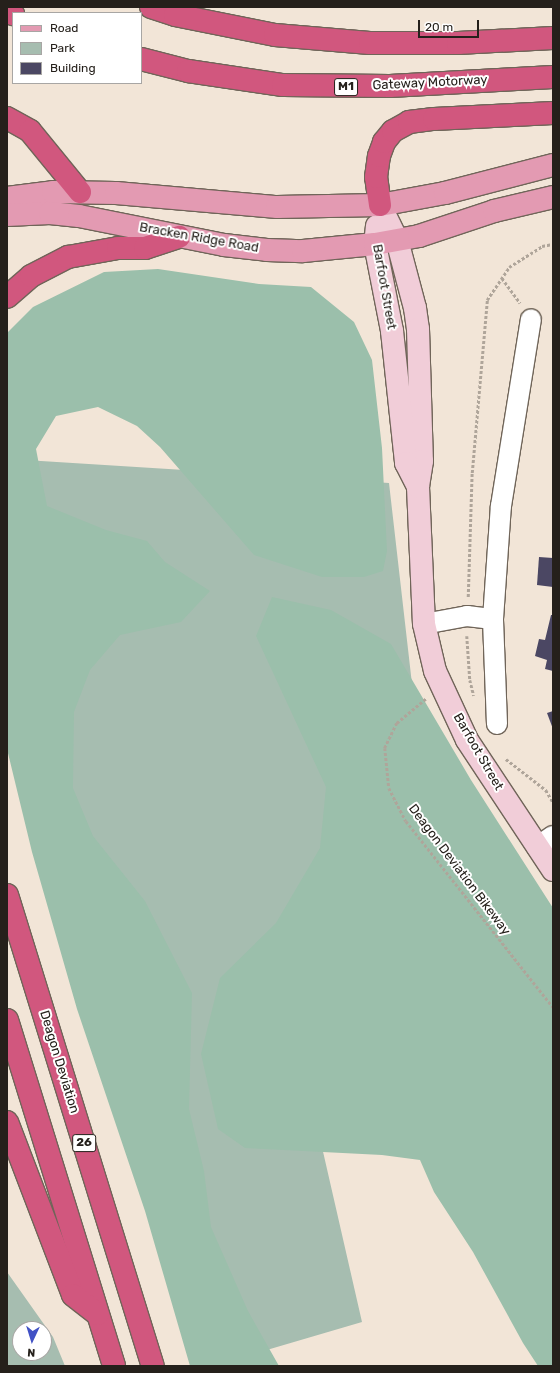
<!DOCTYPE html>
<html>
<head>
<meta charset="utf-8">
<style>
	body { margin:0 }
	#map { position:relative; width:560px; height:1373px; overflow:hidden; background:#f2e5d7; font-family:Rubik,sans-serif }
	div>[style] { position:absolute }
	.green>* { inset:0; background:#a6bdb0 }
	.forest>* { inset:0; background:#9bbfab }
	.building>* { inset:0; background:#4b4763 }
	.path>* { height:2.5px; margin-top:-1.25px; transform-origin:0; background:repeating-linear-gradient(90deg,#afa59a 0 3px,transparent 0 5px) }
	.roads { filter:drop-shadow(1px 0 #706559) drop-shadow(-1px 0 #706559) drop-shadow(0 1px #706559) drop-shadow(0 -1px #706559) }
	.street>* { height:20px; margin:-10px; padding:0 10px; transform-origin:10px; border-radius:10px; background:#fff }
	.secondary>* { height:22px; margin:-11px; padding:0 11px; transform-origin:11px; border-radius:11px; background:#f1cdd8 }
	.primary>* { height:22px; margin:-11px; padding:0 11px; transform-origin:11px; border-radius:11px; background:#e39ab2 }
	.highway>* { height:22px; margin:-11px; padding:0 11px; transform-origin:11px; border-radius:11px; background:#d1577e }
	span { translate:-50% -50%; white-space:nowrap; text-align:center; line-height:1.15; -webkit-text-stroke:4px #fff; paint-order:stroke }
	.shield-label span { padding:1px 3px; background:#fff; border:1px solid; border-radius:3px; -webkit-text-stroke-width:0 }
	.shield-label { font-size:12px; color:#25201b; font-weight:700 }
	.street-label { font-size:13px; color:#25201b }
	.frame { position:absolute; inset:0; border:8px solid #25201b; pointer-events:none }
	.legend { position:absolute; left:12px; top:12px; width:130px; height:72px; box-sizing:border-box; background:#fff; border:1px solid #a8a6a4; margin:0; padding:5px 7px; list-style:none; font-size:12px; color:#25201b }
	.legend li { display:flex; align-items:center; gap:8px; height:20px }
	.legend b { width:20px; border:1px solid #a8a6a4 }
	.north { position:absolute; left:12px; top:1321px; width:40px; height:40px; box-sizing:border-box; background:#fff; border:1px solid #a8a6a4; border-radius:50%; rotate:184deg; font-size:11px; font-weight:700; line-height:16px; text-align:center; color:#25201b }
	.north::after { content:''; display:block; margin:auto; width:14px; height:18px; background:#4151c5; clip-path:polygon(50% 0,100% 100%,50% 72%,0 100%) }
	.scale { position:absolute; left:418px; top:20px; width:61px; height:18px; box-sizing:border-box; border:2px solid #25201b; border-top:0; padding-left:5px; font-size:12px; line-height:14px; white-space:nowrap; color:#25201b; -webkit-text-stroke:3px #fff; paint-order:stroke }
</style>
</head>
<body>
<div id="map">
	<div class="green">
		<div style="clip-path:polygon(25px 460px,389px 483px,412px 684px,292px 1016px,362px 1322px,219px 1364px,41px 694px)"></div>
		<div style="clip-path:polygon(evenodd,7px 1272px,53px 1337px,65px 1366px,7px 1366px,7px 1272px,20px 1329px,44px 1329px,44px 1353px,20px 1353px,20px 1329px)"></div>
	</div>
	<div class="forest">
		<div style="clip-path:polygon(158px 269px,259px 284px,311px 287px,354px 322px,372px 360px,382px 448px,387px 551px,383px 571px,364px 577px,322px 577px,254px 555px,160px 447px,137px 426px,98px 407px,56px 416px,36px 449px,47px 506px,106px 530px,147px 541px,165px 562px,210px 591px,181px 622px,120px 635px,90px 670px,74px 712px,73px 788px,93px 836px,145px 901px,192px 993px,189px 1109px,204px 1171px,211px 1227px,248px 1311px,279px 1366px,190px 1366px,145px 1211px,77px 1009px,32px 852px,7px 749px,7px 333px,33px 307px,104px 272px)"></div>
		<div style="clip-path:polygon(272px 597px,331px 610px,391px 644px,471px 780px,553px 908px,553px 1366px,538px 1366px,523px 1343px,473px 1252px,434px 1192px,420px 1160px,382px 1155px,245px 1148px,218px 1129px,201px 1054px,220px 978px,276px 923px,320px 848px,326px 787px,256px 636px)"></div>
	</div>
	<div class="building">
		<div style="clip-path:polygon(539px 557px,553px 558px,553px 587px,537px 585px)"></div>
		<div style="clip-path:polygon(551px 615px,553px 615px,553px 671px,545px 669px,547px 660px,535px 656px,539px 639px,545px 640px)"></div>
		<div style="clip-path:polygon(553px 711px,553px 729px,547px 713px)"></div>
	</div>
	<div class="path">
		<div style="left:502px;top:278px;width:31px;rotate:54deg"></div>
		<div style="left:468px;top:597px;width:124px;rotate:-88.2deg"></div>
		<div style="left:472px;top:473px;width:174px;rotate:-85deg"></div>
		<div style="left:487px;top:300px;width:40px;rotate:-56deg"></div>
		<div style="left:509px;top:267px;width:39px;rotate:-32deg"></div>
		<div style="left:542px;top:246px;width:11px;rotate:-10deg"></div>
		<div style="left:467px;top:636px;width:44px;rotate:86.1deg"></div>
		<div style="left:470px;top:680px;width:16px;rotate:76deg"></div>
		<div style="left:426px;top:699px;width:38px;rotate:140deg"></div>
		<div style="left:397px;top:723px;width:28px;rotate:116deg"></div>
		<div style="left:385px;top:748px;width:40px;rotate:84.3deg"></div>
		<div style="left:389px;top:788px;width:37px;rotate:63deg"></div>
		<div style="left:406px;top:821px;width:237px;rotate:51.7deg"></div>
		<div style="left:506px;top:759px;width:51px;rotate:37.8deg"></div>
		<div style="left:546px;top:790px;width:14px;rotate:60deg"></div>
	</div>
	<div class="roads">
		<div class="street">
			<div style="left:424px;top:624px;width:44px;rotate:-10.5deg"></div>
			<div style="left:467px;top:616px;width:26px;rotate:7deg"></div>
			<div style="left:497px;top:724px;width:105px;rotate:-92.2deg"></div>
			<div style="left:493px;top:619px;width:113px;rotate:-86deg"></div>
			<div style="left:501px;top:506px;width:189px;rotate:-80.9deg"></div>
			<div style="left:537px;top:847px;width:19px;rotate:-35deg"></div>
		</div>
		<div class="secondary">
			<div style="left:380px;top:205px;width:39px;rotate:64deg"></div>
			<div style="left:397px;top:240px;width:70px;rotate:75.2deg"></div>
			<div style="left:415px;top:308px;width:21px;rotate:82deg"></div>
			<div style="left:418px;top:329px;width:132px;rotate:88.3deg"></div>
			<div style="left:422px;top:461px;width:26px;rotate:99deg"></div>
			<div style="left:418px;top:487px;width:137px;rotate:87.5deg"></div>
			<div style="left:424px;top:624px;width:48px;rotate:76.8deg"></div>
			<div style="left:435px;top:671px;width:76px;rotate:65.1deg"></div>
			<div style="left:467px;top:740px;width:156px;rotate:56.5deg"></div>
			<div style="left:377px;top:226px;width:18px;rotate:96deg"></div>
			<div style="left:375px;top:244px;width:89px;rotate:78.9deg"></div>
			<div style="left:392px;top:331px;width:133px;rotate:83.9deg"></div>
			<div style="left:406px;top:463px;width:27px;rotate:63deg"></div>
		</div>
		<div class="primary">
			<div style="left:7px;top:198px;width:46px;rotate:-7.4deg"></div>
			<div style="left:53px;top:192px;width:63px;rotate:0.9deg"></div>
			<div style="left:116px;top:193px;width:162px;rotate:5deg"></div>
			<div style="left:277px;top:207px;width:103px;rotate:-1.1deg"></div>
			<div style="left:380px;top:205px;width:66px;rotate:-10.5deg"></div>
			<div style="left:445px;top:193px;width:112px;rotate:-14.5deg"></div>
			<div style="left:7px;top:215px;width:43px;rotate:-2.7deg"></div>
			<div style="left:50px;top:213px;width:29px;rotate:6deg"></div>
			<div style="left:79px;top:216px;width:148px;rotate:11.3deg"></div>
			<div style="left:224px;top:245px;width:43px;rotate:6.6deg"></div>
			<div style="left:267px;top:250px;width:36px;rotate:2deg"></div>
			<div style="left:303px;top:251px;width:72px;rotate:-5.6deg"></div>
			<div style="left:375px;top:244px;width:45px;rotate:-10.3deg"></div>
			<div style="left:419px;top:236px;width:79px;rotate:-18.4deg"></div>
			<div style="left:494px;top:211px;width:61px;rotate:-13.3deg"></div>
		</div>
		<div class="highway">
			<div style="left:151px;top:7px;width:25px;rotate:18deg"></div>
			<div style="left:175px;top:15px;width:102px;rotate:11.3deg"></div>
			<div style="left:275px;top:35px;width:95px;rotate:4.8deg"></div>
			<div style="left:370px;top:43px;width:88px"></div>
			<div style="left:458px;top:43px;width:95px;rotate:-3deg"></div>
			<div style="left:7px;top:11px;width:7px;rotate:27deg"></div>
			<div style="left:141px;top:59px;width:49px;rotate:14.3deg"></div>
			<div style="left:188px;top:71px;width:96px;rotate:8.4deg"></div>
			<div style="left:283px;top:85px;width:107px;rotate:0.5deg"></div>
			<div style="left:390px;top:86px;width:163px;rotate:-3.2deg"></div>
			<div style="left:7px;top:118px;width:26px;rotate:29deg"></div>
			<div style="left:30px;top:131px;width:79px;rotate:50.7deg"></div>
			<div style="left:380px;top:205px;width:28px;rotate:-98deg"></div>
			<div style="left:376px;top:177px;width:21px;rotate:-82deg"></div>
			<div style="left:379px;top:156px;width:15px;rotate:-70deg"></div>
			<div style="left:384px;top:142px;width:14px;rotate:-51deg"></div>
			<div style="left:393px;top:131px;width:18px;rotate:-29deg"></div>
			<div style="left:409px;top:122px;width:25px;rotate:-7deg"></div>
			<div style="left:434px;top:119px;width:119px;rotate:-2.9deg"></div>
			<div style="left:7px;top:297px;width:32px;rotate:-41deg"></div>
			<div style="left:31px;top:276px;width:42px;rotate:-27.2deg"></div>
			<div style="left:68px;top:257px;width:51px;rotate:-10.2deg"></div>
			<div style="left:118px;top:248px;width:27px"></div>
			<div style="left:145px;top:248px;width:36px;rotate:-18deg"></div>
			<div style="left:7px;top:895px;width:493px;rotate:72.8deg"></div>
			<div style="left:7px;top:1020px;width:362px;rotate:72.8deg"></div>
			<div style="left:7px;top:1122px;width:185px;rotate:69.1deg"></div>
			<div style="left:73px;top:1295px;width:31px;rotate:38deg"></div>
		</div>
	</div>
	<div class="shield-label">
		<span style="left:346px;top:87px">M1</span>
		<span style="left:84px;top:1143px">26</span>
	</div>
	<div class="street-label">
		<span style="left:430px;top:83px;rotate:-3deg">Gateway Motorway</span>
		<span style="left:199px;top:238px;rotate:10deg">Bracken Ridge Road</span>
		<span style="left:384px;top:287px;rotate:80deg">Barfoot Street</span>
		<span style="left:478px;top:752px;rotate:60deg">Barfoot Street</span>
		<span style="left:459px;top:870px;rotate:53deg">Deagon Deviation Bikeway</span>
		<span style="left:59px;top:1062px;rotate:73deg">Deagon Deviation</span>
	</div>
	<div class="frame"></div>
	<ul class="legend">
	<li><b style="height:5px;background:#e39ab2"></b>Road</li>
	<li><b style="height:11px;background:#a6bdb0"></b>Park</li>
	<li><b style="height:11px;background:#4b4763"></b>Building</li>
	</ul>
	<div class="north">N</div>
	<div class="scale">20 m</div>
</div>
</body>
</html>
